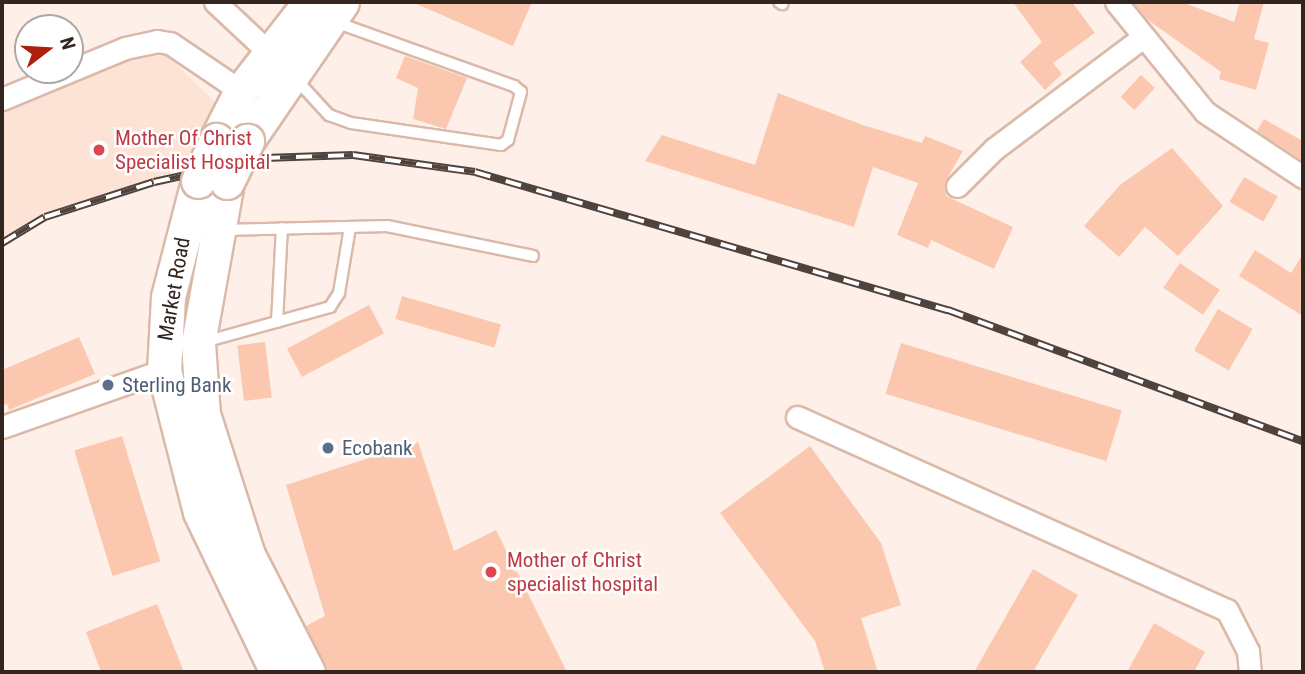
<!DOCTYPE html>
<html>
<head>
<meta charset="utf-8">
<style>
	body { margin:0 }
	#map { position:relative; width:1305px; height:674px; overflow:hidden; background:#fef0e9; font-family:"Roboto Condensed",sans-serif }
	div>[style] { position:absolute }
	.built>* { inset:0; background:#fce3d6 }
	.building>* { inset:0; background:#fbc8af; transform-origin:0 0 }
	.roads { filter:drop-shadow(2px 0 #dbb9a9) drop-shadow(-2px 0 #dbb9a9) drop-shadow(0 2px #dbb9a9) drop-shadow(0 -2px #dbb9a9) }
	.lane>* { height:10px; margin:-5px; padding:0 5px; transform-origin:5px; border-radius:5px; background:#fff }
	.street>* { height:21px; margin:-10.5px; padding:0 10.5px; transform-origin:10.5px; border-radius:10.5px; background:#fff }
	.primary>* { height:33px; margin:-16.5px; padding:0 16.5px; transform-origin:16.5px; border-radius:16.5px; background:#fff }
	.rail>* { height:8px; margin-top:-4px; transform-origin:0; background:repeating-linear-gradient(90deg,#fff 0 16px,#50433d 0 32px); box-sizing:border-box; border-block:2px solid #50433d }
	.bridges { filter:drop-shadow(2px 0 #dbb9a9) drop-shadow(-2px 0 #dbb9a9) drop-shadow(0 2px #dbb9a9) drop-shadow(0 -2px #dbb9a9) }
	.primary-bridge>* { height:33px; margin:-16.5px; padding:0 16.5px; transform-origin:16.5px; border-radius:16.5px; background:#fff }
	.dots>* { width:19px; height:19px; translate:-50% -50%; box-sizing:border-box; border:4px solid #fff; border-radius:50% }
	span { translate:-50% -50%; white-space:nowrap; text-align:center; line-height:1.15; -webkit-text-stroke:5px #fff; paint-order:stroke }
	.health-label { font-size:21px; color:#be3a42 }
	.left { translate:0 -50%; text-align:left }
	.street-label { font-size:21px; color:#332620 }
	.service-label { font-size:21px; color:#4e5e75 }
	.frame { position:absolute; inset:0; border:4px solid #332620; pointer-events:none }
	.north { position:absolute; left:14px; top:14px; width:70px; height:70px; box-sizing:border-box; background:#fff; border:2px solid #ada8a6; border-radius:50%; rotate:73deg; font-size:19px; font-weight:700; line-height:28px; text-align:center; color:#332620 }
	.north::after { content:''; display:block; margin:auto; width:24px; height:32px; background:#ae1f0e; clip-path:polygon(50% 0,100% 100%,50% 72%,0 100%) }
</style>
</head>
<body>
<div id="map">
	<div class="built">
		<div style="clip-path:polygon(159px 47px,221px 108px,220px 120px,186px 165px,158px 180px,58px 211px,2px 245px,2px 114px)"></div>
	</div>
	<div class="building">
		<div style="clip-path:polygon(412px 2px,532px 2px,513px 46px)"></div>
		<div style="clip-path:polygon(1013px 2px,1072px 2px,1095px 33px,1053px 63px,1062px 74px,1045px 90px,1020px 62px,1042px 42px)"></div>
		<div style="clip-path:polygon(1133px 2px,1182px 2px,1234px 22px,1240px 2px,1264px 2px,1254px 39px,1269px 43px,1256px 90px,1219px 79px,1221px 72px,1148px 20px)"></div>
		<div style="clip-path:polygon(405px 56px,467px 78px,446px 129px,413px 119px,418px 88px,396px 78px)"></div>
		<div style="left:1141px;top:75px;width:19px;height:30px;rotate:43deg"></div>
		<div style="clip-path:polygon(778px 93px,863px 125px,922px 143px,925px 136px,963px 151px,945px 182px,946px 196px,1013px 227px,994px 269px,931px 240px,928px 248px,897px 235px,918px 183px,873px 167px,854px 227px,645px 161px,662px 135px,755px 165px)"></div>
		<div style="clip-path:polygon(1264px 119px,1303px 141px,1303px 161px,1257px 131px)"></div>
		<div style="clip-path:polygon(1172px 148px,1223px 206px,1178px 256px,1145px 227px,1119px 257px,1084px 226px,1120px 185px)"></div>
		<div style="left:1244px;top:177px;width:39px;height:29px;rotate:30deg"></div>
		<div style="clip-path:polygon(1255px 250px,1291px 273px,1303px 254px,1303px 316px,1239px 276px)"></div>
		<div style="left:1180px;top:263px;width:48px;height:30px;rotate:34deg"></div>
		<div style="left:402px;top:296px;width:103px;height:24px;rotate:16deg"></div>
		<div style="left:369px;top:305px;width:32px;height:93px;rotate:62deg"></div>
		<div style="left:1218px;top:309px;width:40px;height:48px;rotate:30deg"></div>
		<div style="clip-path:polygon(79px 337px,95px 374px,9px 410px,7px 404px,2px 406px,2px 370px)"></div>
		<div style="left:265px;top:342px;width:56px;height:28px;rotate:83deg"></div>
		<div style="left:901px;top:343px;width:231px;height:53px;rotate:17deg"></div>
		<div style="left:122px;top:436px;width:131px;height:50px;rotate:73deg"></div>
		<div style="clip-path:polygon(418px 442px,454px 551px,496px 530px,567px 672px,328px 672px,306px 626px,325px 616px,286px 485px)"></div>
		<div style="clip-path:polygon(810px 446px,881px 543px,901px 605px,861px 618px,878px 672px,825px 672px,815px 641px,720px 513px)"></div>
		<div style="clip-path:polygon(1033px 569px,1078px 595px,1033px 672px,974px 672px)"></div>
		<div style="clip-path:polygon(157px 604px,184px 672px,101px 672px,86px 632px)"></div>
		<div style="clip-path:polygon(1154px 623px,1205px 652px,1194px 672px,1127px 672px)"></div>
	</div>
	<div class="roads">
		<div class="lane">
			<div style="left:779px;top:2px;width:4px;rotate:34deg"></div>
			<div style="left:294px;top:77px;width:52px;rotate:47.4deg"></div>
			<div style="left:329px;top:115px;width:23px;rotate:20deg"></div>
			<div style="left:351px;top:123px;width:152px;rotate:8.3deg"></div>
			<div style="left:501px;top:145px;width:9px;rotate:-36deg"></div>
			<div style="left:508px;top:140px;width:50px;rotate:-74.8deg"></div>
			<div style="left:521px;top:92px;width:9px;rotate:-139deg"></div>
			<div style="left:514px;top:86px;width:190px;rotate:-160.3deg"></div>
			<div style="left:223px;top:230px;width:164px;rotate:-1.4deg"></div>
			<div style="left:387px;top:226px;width:149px;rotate:11.6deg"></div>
			<div style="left:277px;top:322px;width:94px;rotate:-87deg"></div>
			<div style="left:204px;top:342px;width:131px;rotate:-15.5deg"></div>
			<div style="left:330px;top:307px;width:17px;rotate:-57deg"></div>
			<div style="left:339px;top:293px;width:67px;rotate:-80.5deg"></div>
		</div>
		<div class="street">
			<div style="left:215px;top:2px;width:86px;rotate:43.1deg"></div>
			<div style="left:1116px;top:2px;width:141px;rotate:51deg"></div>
			<div style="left:1205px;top:112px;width:118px;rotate:33.6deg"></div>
			<div style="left:2px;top:99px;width:133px;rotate:-22.5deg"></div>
			<div style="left:125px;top:48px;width:33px;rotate:-12deg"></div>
			<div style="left:157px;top:41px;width:13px;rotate:9deg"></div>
			<div style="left:170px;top:43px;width:86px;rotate:34.1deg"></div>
			<div style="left:957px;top:186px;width:52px;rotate:-45deg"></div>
			<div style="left:994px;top:149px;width:185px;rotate:-36.9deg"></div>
			<div style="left:797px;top:417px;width:471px;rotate:24.2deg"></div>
			<div style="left:1227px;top:610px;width:46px;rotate:62.9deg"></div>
			<div style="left:1248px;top:651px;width:21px;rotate:85deg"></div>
			<div style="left:2px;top:427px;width:172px;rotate:-19.4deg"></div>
		</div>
		<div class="primary">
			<div style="left:216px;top:140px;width:55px;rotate:-63deg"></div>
			<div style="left:241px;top:91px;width:113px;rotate:-52.2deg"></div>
			<div style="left:247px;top:141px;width:168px;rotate:-55.6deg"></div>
			<div style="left:198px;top:181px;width:120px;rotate:104.5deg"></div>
			<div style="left:168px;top:297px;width:73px;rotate:93.1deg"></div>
			<div style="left:164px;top:370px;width:146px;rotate:75.8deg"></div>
			<div style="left:200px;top:512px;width:178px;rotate:64.3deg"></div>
			<div style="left:227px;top:182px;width:164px;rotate:100.2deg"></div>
			<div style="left:198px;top:343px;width:71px;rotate:86deg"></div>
			<div style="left:203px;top:414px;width:148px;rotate:72.3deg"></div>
			<div style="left:248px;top:555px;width:131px;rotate:62.9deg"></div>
		</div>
	</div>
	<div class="rail">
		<div style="left:2px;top:243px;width:50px;rotate:-31.2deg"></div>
		<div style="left:45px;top:217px;width:114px;rotate:-17.8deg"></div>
		<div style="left:154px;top:182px;width:113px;rotate:-12.3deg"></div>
		<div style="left:264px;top:158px;width:89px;rotate:-1.9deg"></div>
		<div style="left:353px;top:155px;width:123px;rotate:7.9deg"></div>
		<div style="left:475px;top:172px;width:493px;rotate:16.3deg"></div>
		<div style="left:948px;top:310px;width:378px;rotate:20.3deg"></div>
	</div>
	<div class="bridges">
		<div class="primary-bridge">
			<div style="left:198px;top:181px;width:45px;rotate:-66.3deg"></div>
			<div style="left:227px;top:182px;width:46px;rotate:-64deg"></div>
		</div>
	</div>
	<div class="dots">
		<div style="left:99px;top:150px;background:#e0444e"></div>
		<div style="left:108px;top:385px;background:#5c6f8a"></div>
		<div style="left:328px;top:448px;background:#5c6f8a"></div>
		<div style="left:491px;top:572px;background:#e0444e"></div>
	</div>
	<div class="health-label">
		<span class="left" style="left:115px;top:150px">Mother Of Christ<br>Specialist Hospital</span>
		<span class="left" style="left:507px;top:572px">Mother of Christ<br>specialist hospital</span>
	</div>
	<div class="street-label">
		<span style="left:174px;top:289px;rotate:-80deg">Market Road</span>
	</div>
	<div class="service-label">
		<span class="left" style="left:122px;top:385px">Sterling Bank</span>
		<span class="left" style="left:342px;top:448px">Ecobank</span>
	</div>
	<div class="frame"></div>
	<div class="north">N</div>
</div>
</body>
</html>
